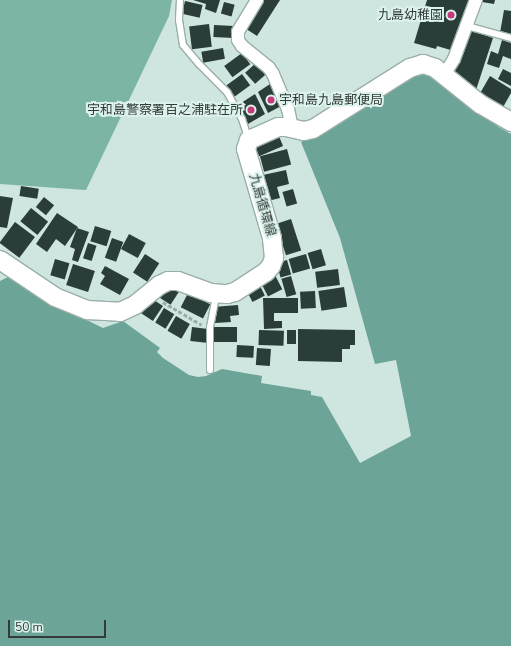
<!DOCTYPE html>
<html>
<head>
<meta charset="utf-8">
<style>
	body { margin:0 }
	#map { position:relative; width:511px; height:646px; overflow:hidden; background:#cfe5df; font-family:"Nunito Sans","Noto Sans JP",sans-serif }
	div>[style] { position:absolute }
	.forest>* { inset:0; background:#7cb5a6 }
	.water>* { inset:0; background:#6ca597 }
	.building>* { inset:0; background:#2b3d38; transform-origin:0 0 }
	.path>* { height:2.5px; margin-top:-1.25px; transform-origin:0; background:repeating-linear-gradient(90deg,#99aba6 0 4px,transparent 0 6px) }
	.roads { filter:drop-shadow(1px 0 #9aaea9) drop-shadow(-1px 0 #9aaea9) drop-shadow(0 1px #9aaea9) drop-shadow(0 -1px #9aaea9) }
	.service>* { height:6px; margin:-3px; padding:0 3px; transform-origin:3px; border-radius:3px; background:#fff }
	.minor>* { height:12px; margin:-6px; padding:0 6px; transform-origin:6px; border-radius:6px; background:#fff }
	.secondary>* { height:18px; margin:-9px; padding:0 9px; transform-origin:9px; border-radius:9px; background:#fff }
	.dots>* { width:11px; height:11px; translate:-50% -50%; box-sizing:border-box; border:2px solid #dcf2ec; border-radius:50% }
	span { translate:-50% -50%; white-space:nowrap; text-align:center; line-height:1.15; -webkit-text-stroke:4px #dcf2ec; paint-order:stroke }
	.poi-label { font-size:13px; color:#333b39 }
	.right { translate:-100% -50%; text-align:right }
	.left { translate:0 -50%; text-align:left }
	.street-label { font-size:13px; color:#333b39 }
	.scale { position:absolute; left:8px; top:620px; width:98px; height:18px; box-sizing:border-box; border:2px solid #333b39; border-top:0; padding-left:5px; font-size:12px; line-height:14px; white-space:nowrap; color:#333b39; -webkit-text-stroke:3px #dcf2ec; paint-order:stroke }
</style>
</head>
<body>
<div id="map">
	<div class="forest">
		<div style="clip-path:polygon(0 0,172px 0,169px 16px,86px 190px,0 184px)"></div>
	</div>
	<div class="water">
		<div style="clip-path:polygon(414px 70px,427px 71px,499px 121px,497px 126px,511px 134px,511px 646px,0 646px,0 281px,12px 275px,58px 306px,103px 328px,123px 321px,160px 348px,157px 352px,163px 358px,189px 375px,198px 377px,206px 376px,222px 369px,262px 376px,261px 383px,311px 391px,311px 395px,322px 397px,360px 463px,411px 436px,396px 360px,375px 364px,340px 238px,301px 142px)"></div>
	</div>
	<div class="building">
		<div style="clip-path:polygon(193px 0,220px 0,216px 13px,205px 9px,206px 4px)"></div>
		<div style="clip-path:polygon(261px 0,280px 0,257px 36px,243px 27px)"></div>
		<div style="clip-path:polygon(427px 0,470px 0,454px 51px,437px 46px,436px 49px,414px 43px)"></div>
		<div style="clip-path:polygon(482px 0,495px 0,494px 4px,482px 2px)"></div>
		<div style="left:185px;top:1px;width:18px;height:13px;rotate:13deg"></div>
		<div style="left:224px;top:2px;width:11px;height:12px;rotate:15deg"></div>
		<div style="clip-path:polygon(504px 10px,511px 11px,511px 36px,500px 33px)"></div>
		<div style="left:209px;top:24px;width:23px;height:20px;rotate:83deg"></div>
		<div style="left:214px;top:25px;width:20px;height:12px;rotate:3deg"></div>
		<div style="clip-path:polygon(469px 30px,493px 38px,476px 90px,450px 70px)"></div>
		<div style="clip-path:polygon(502px 40px,511px 43px,511px 59px,503px 56px,499px 68px,487px 64px,491px 51px,498px 54px)"></div>
		<div style="left:223px;top:48px;width:11px;height:22px;rotate:80deg"></div>
		<div style="left:242px;top:53px;width:14px;height:22px;rotate:54deg"></div>
		<div style="left:257px;top:62px;width:15px;height:16px;rotate:48deg"></div>
		<div style="clip-path:polygon(503px 69px,511px 73px,511px 86px,498px 79px)"></div>
		<div style="left:242px;top:74px;width:14px;height:19px;rotate:54deg"></div>
		<div style="clip-path:polygon(490px 76px,511px 89px,511px 93px,502px 109px,479px 95px)"></div>
		<div style="clip-path:polygon(273px 82px,283px 105px,268px 113px,258px 92px)"></div>
		<div style="clip-path:polygon(255px 94px,265px 114px,248px 124px,238px 105px)"></div>
		<div style="left:278px;top:134px;width:13px;height:26px;rotate:67deg"></div>
		<div style="left:287px;top:149px;width:16px;height:28px;rotate:75deg"></div>
		<div style="clip-path:polygon(286px 170px,289px 184px,277px 187px,280px 198px,268px 201px,263px 175px)"></div>
		<div style="left:21px;top:186px;width:18px;height:10px;rotate:9deg"></div>
		<div style="left:293px;top:189px;width:15px;height:11px;rotate:74deg"></div>
		<div style="clip-path:polygon(0 196px,13px 198px,7px 228px,0 227px)"></div>
		<div style="left:44px;top:197px;width:13px;height:13px;rotate:39deg"></div>
		<div style="left:31px;top:208px;width:22px;height:17px;rotate:39deg"></div>
		<div style="clip-path:polygon(57px 213px,78px 227px,65px 246px,56px 239px,47px 252px,36px 244px)"></div>
		<div style="left:291px;top:219px;width:33px;height:16px;rotate:72deg"></div>
		<div style="left:15px;top:222px;width:25px;height:26px;rotate:37deg"></div>
		<div style="left:95px;top:226px;width:17px;height:16px;rotate:17deg"></div>
		<div style="clip-path:polygon(77px 228px,89px 232px,78px 262px,72px 260px,75px 249px,70px 247px)"></div>
		<div style="left:129px;top:234px;width:19px;height:17px;rotate:28deg"></div>
		<div style="left:112px;top:238px;width:12px;height:21px;rotate:20deg"></div>
		<div style="left:88px;top:243px;width:9px;height:16px;rotate:18deg"></div>
		<div style="left:321px;top:249px;width:17px;height:14px;rotate:73deg"></div>
		<div style="left:145px;top:254px;width:17px;height:22px;rotate:33deg"></div>
		<div style="left:306px;top:254px;width:15px;height:18px;rotate:74deg"></div>
		<div style="left:55px;top:259px;width:15px;height:17px;rotate:16deg"></div>
		<div style="left:287px;top:260px;width:15px;height:11px;rotate:74deg"></div>
		<div style="left:73px;top:264px;width:23px;height:22px;rotate:18deg"></div>
		<div style="clip-path:polygon(105px 266px,129px 279px,120px 295px,100px 284px,105px 276px,101px 273px)"></div>
		<div style="left:338px;top:269px;width:16px;height:23px;rotate:83deg"></div>
		<div style="left:275px;top:275px;width:16px;height:16px;rotate:63deg"></div>
		<div style="left:291px;top:276px;width:19px;height:10px;rotate:74deg"></div>
		<div style="left:165px;top:282px;width:17px;height:16px;rotate:33deg"></div>
		<div style="left:259px;top:284px;width:13px;height:14px;rotate:63deg"></div>
		<div style="left:344px;top:287px;width:20px;height:26px;rotate:81deg"></div>
		<div style="left:315px;top:291px;width:17px;height:15px;rotate:87deg"></div>
		<div style="left:188px;top:293px;width:25px;height:16px;rotate:27deg"></div>
		<div style="left:148px;top:296px;width:18px;height:18px;rotate:34deg"></div>
		<div style="clip-path:polygon(263px 298px,298px 298px,298px 313px,274px 313px,274px 321px,282px 321px,282px 328px,264px 329px)"></div>
		<div style="clip-path:polygon(238px 305px,239px 315px,230px 316px,231px 322px,215px 323px,213px 307px)"></div>
		<div style="left:164px;top:308px;width:12px;height:17px;rotate:31deg"></div>
		<div style="left:176px;top:316px;width:16px;height:17px;rotate:30deg"></div>
		<div style="left:192px;top:327px;width:16px;height:14px;rotate:7deg"></div>
		<div style="left:213px;top:327px;width:24px;height:15px"></div>
		<div style="clip-path:polygon(298px 329px,355px 330px,355px 345px,350px 345px,350px 349px,342px 349px,342px 362px,298px 361px)"></div>
		<div style="left:259px;top:330px;width:25px;height:15px;rotate:2deg"></div>
		<div style="left:287px;top:330px;width:9px;height:14px"></div>
		<div style="left:237px;top:345px;width:17px;height:12px;rotate:3deg"></div>
		<div style="left:257px;top:348px;width:14px;height:17px;rotate:4deg"></div>
	</div>
	<div class="path">
		<div style="left:163px;top:302px;width:45px;rotate:30.5deg"></div>
	</div>
	<div class="roads">
		<div class="service">
			<div style="left:180px;top:0;width:20px;rotate:93deg"></div>
			<div style="left:179px;top:20px;width:25px;rotate:81deg"></div>
			<div style="left:183px;top:45px;width:25px;rotate:50deg"></div>
			<div style="left:199px;top:64px;width:40px;rotate:45deg"></div>
			<div style="left:227px;top:92px;width:31px;rotate:61deg"></div>
			<div style="left:242px;top:119px;width:20px;rotate:72deg"></div>
			<div style="left:467px;top:26px;width:46px;rotate:15.3deg"></div>
			<div style="left:210px;top:370px;width:43px;rotate:-90deg"></div>
			<div style="left:210px;top:327px;width:32px;rotate:-79deg"></div>
		</div>
		<div class="minor">
			<div style="left:257px;top:0;width:37px;rotate:121deg"></div>
			<div style="left:238px;top:32px;width:8px;rotate:90deg"></div>
			<div style="left:238px;top:40px;width:7px;rotate:56deg"></div>
			<div style="left:242px;top:46px;width:35px;rotate:39deg"></div>
			<div style="left:269px;top:68px;width:7px;rotate:56deg"></div>
			<div style="left:273px;top:74px;width:38px;rotate:67deg"></div>
			<div style="left:288px;top:109px;width:19px;rotate:78deg"></div>
			<div style="left:444px;top:75px;width:19px;rotate:-58deg"></div>
			<div style="left:454px;top:59px;width:63px;rotate:-69.6deg"></div>
		</div>
		<div class="secondary">
			<div style="left:0;top:260px;width:66px;rotate:33.9deg"></div>
			<div style="left:55px;top:297px;width:35px;rotate:22deg"></div>
			<div style="left:87px;top:310px;width:33px;rotate:3deg"></div>
			<div style="left:120px;top:312px;width:17px;rotate:-25deg"></div>
			<div style="left:135px;top:305px;width:32px;rotate:-39deg"></div>
			<div style="left:160px;top:285px;width:9px;rotate:-27deg"></div>
			<div style="left:168px;top:281px;width:10px"></div>
			<div style="left:178px;top:281px;width:35px;rotate:20deg"></div>
			<div style="left:211px;top:293px;width:16px;rotate:4deg"></div>
			<div style="left:227px;top:294px;width:8px;rotate:-14deg"></div>
			<div style="left:235px;top:292px;width:37px;rotate:-33deg"></div>
			<div style="left:266px;top:272px;width:8px;rotate:-50deg"></div>
			<div style="left:271px;top:266px;width:9px;rotate:-69deg"></div>
			<div style="left:274px;top:258px;width:20px;rotate:-96deg"></div>
			<div style="left:272px;top:238px;width:93px;rotate:-106.3deg"></div>
			<div style="left:246px;top:149px;width:9px;rotate:-72deg"></div>
			<div style="left:249px;top:140px;width:32px;rotate:-24deg"></div>
			<div style="left:278px;top:127px;width:8px"></div>
			<div style="left:286px;top:127px;width:18px;rotate:13deg"></div>
			<div style="left:304px;top:131px;width:9px;rotate:-13deg"></div>
			<div style="left:313px;top:129px;width:115px;rotate:-32.2deg"></div>
			<div style="left:410px;top:68px;width:14px;rotate:-17deg"></div>
			<div style="left:423px;top:64px;width:13px;rotate:18deg"></div>
			<div style="left:435px;top:68px;width:58px;rotate:38.7deg"></div>
			<div style="left:480px;top:104px;width:36px;rotate:30deg"></div>
		</div>
	</div>
	<div class="dots">
		<div style="left:451px;top:15px;background:#c23a77"></div>
		<div style="left:271px;top:100px;background:#c23a77"></div>
		<div style="left:251px;top:110px;background:#c23a77"></div>
	</div>
	<div class="poi-label">
		<span class="right" style="left:443px;top:15px">九島幼稚園</span>
		<span class="left" style="left:279px;top:100px">宇和島九島郵便局</span>
		<span class="right" style="left:243px;top:110px">宇和島警察署百之浦駐在所</span>
	</div>
	<div class="street-label">
		<span style="left:262px;top:205px;rotate:74deg">九島循環線</span>
	</div>
	<div class="scale">50 m</div>
</div>
</body>
</html>
